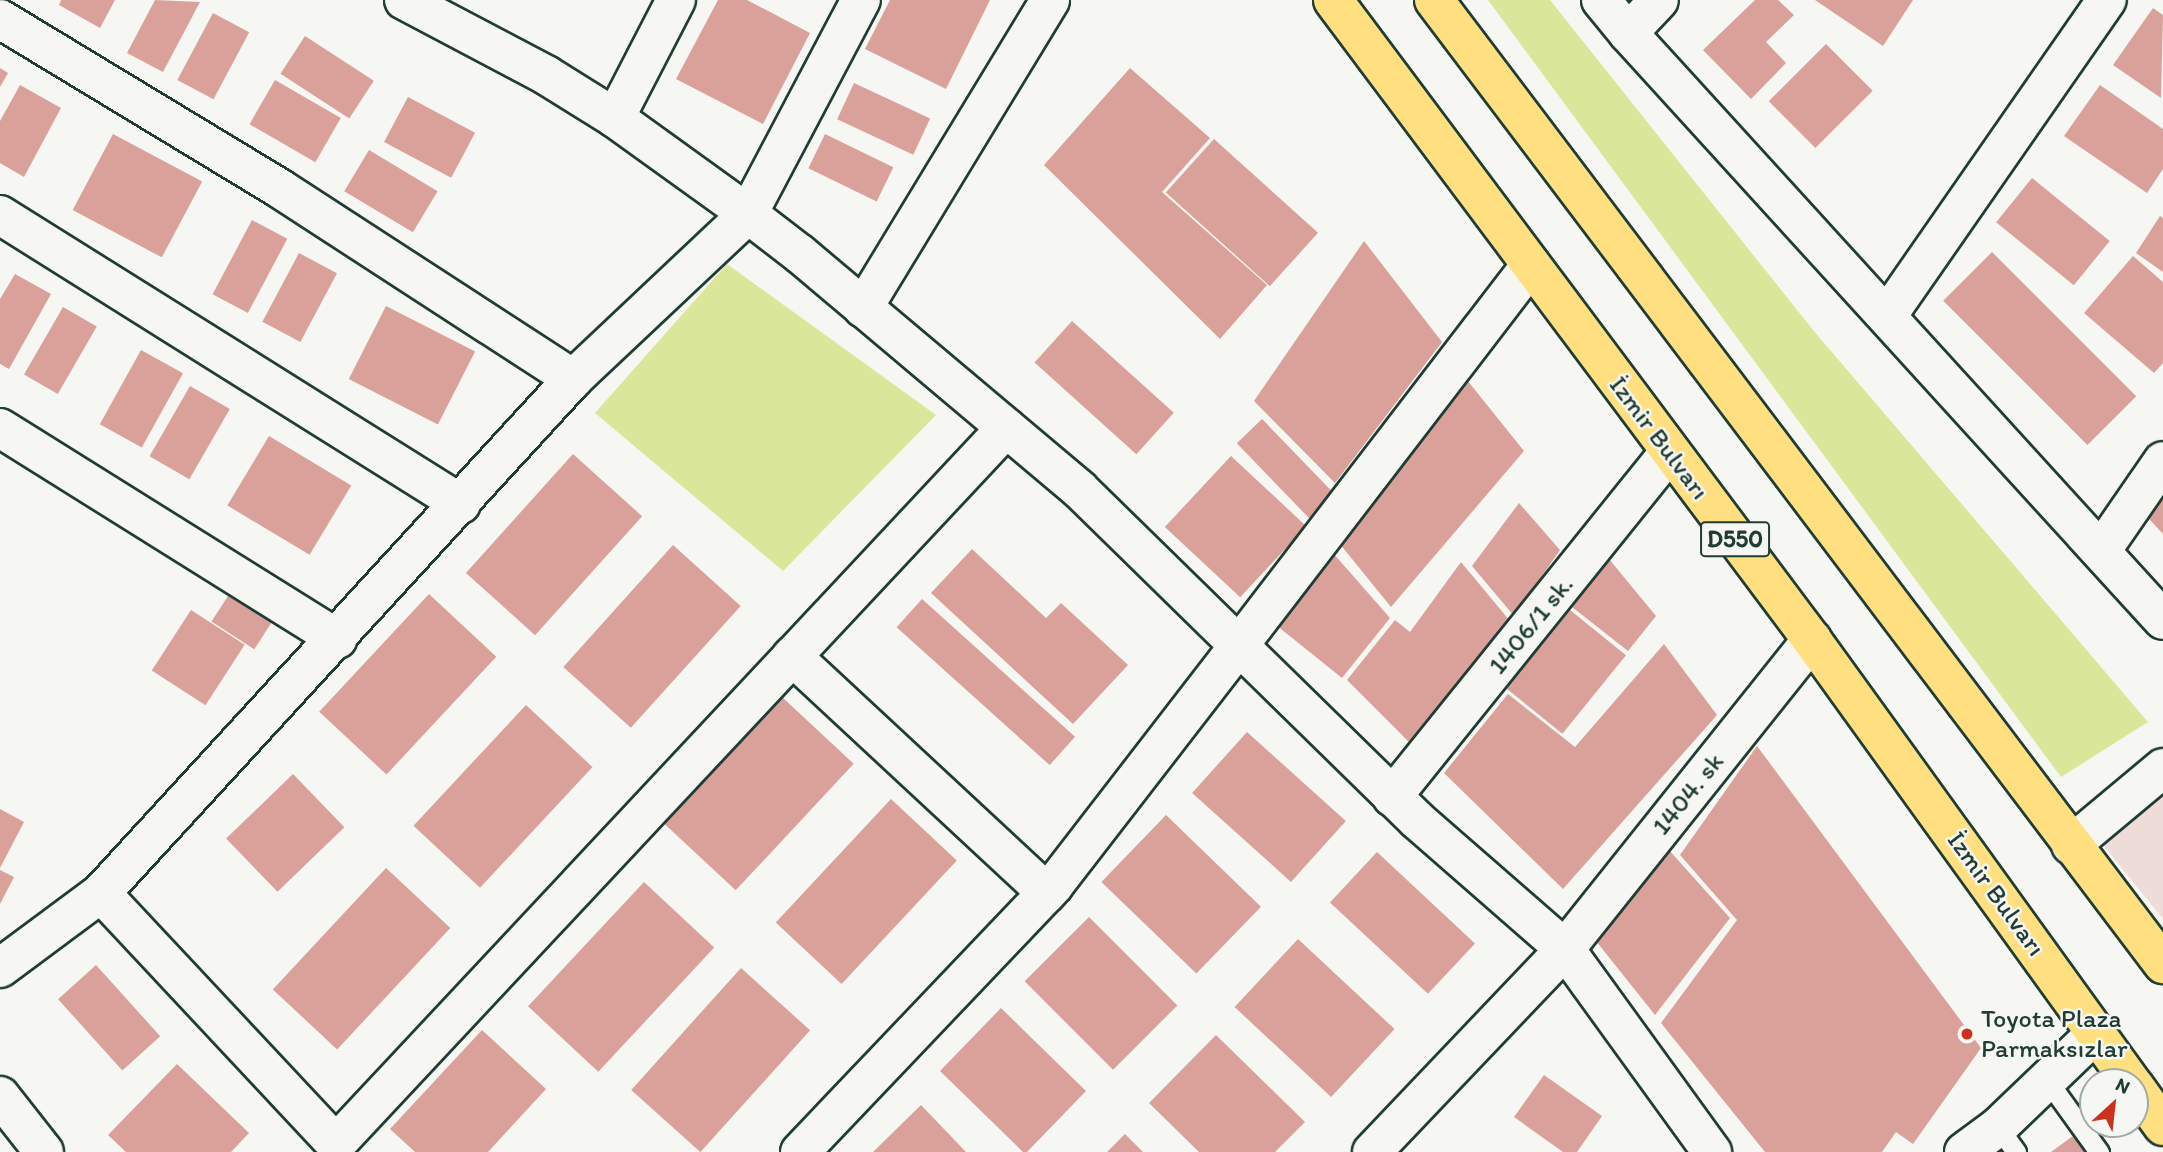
<!DOCTYPE html>
<html>
<head>
<meta charset="utf-8">
<style>
	body { margin:0 }
	#map { position:relative; width:2163px; height:1152px; overflow:hidden; background:#f6f6f2; font-family:Itim,sans-serif }
	div>[style] { position:absolute }
	.built>* { inset:0; background:#eedcd8 }
	.green>* { inset:0; background:#dae79a }
	.building>* { inset:0; background:#daa19a; transform-origin:0 0 }
	.roads { filter:drop-shadow(2px 0 #1f3d34) drop-shadow(-2px 0 #1f3d34) drop-shadow(0 2px #1f3d34) drop-shadow(0 -2px #1f3d34) }
	.lane>* { height:19px; margin:-9.5px; padding:0 9.5px; transform-origin:9.5px; border-radius:9.5px; background:#f6f6f2 }
	.street>* { height:38px; margin:-19px; padding:0 19px; transform-origin:19px; border-radius:19px; background:#f6f6f2 }
	.secondary>* { height:38px; margin:-19px; padding:0 19px; transform-origin:19px; border-radius:19px; background:#f6f6f2 }
	.highway>* { height:38px; margin:-19px; padding:0 19px; transform-origin:19px; border-radius:19px; background:#ffdf80 }
	.dots>* { width:19px; height:19px; translate:-50% -50%; box-sizing:border-box; border:4px solid #f6f6f2; border-radius:50% }
	span { translate:-50% -50%; white-space:nowrap; text-align:center; line-height:1.15; -webkit-text-stroke:5px #f6f6f2; paint-order:stroke }
	.shield-label span { padding:2px 5px; background:#f6f6f2; border:2px solid; border-radius:5px; -webkit-text-stroke-width:0 }
	.shield-label { font-size:24px; color:#1f3d34; font-weight:700 }
	.street-label { font-size:26px; color:#1f3d34 }
	.poi-label { font-size:26px; color:#1f3d34 }
	.left { translate:0 -50%; text-align:left }
	.north { position:absolute; left:2079px; top:1068px; width:70px; height:70px; box-sizing:border-box; background:#f6f6f2; border:2px solid #a0aca6; border-radius:50%; rotate:27deg; font-size:19px; font-weight:700; line-height:28px; text-align:center; color:#1f3d34 }
	.north::after { content:''; display:block; margin:auto; width:24px; height:32px; background:#c8321e; clip-path:polygon(50% 0,100% 100%,50% 72%,0 100%) }
</style>
</head>
<body>
<div id="map">
	<div class="built">
		<div style="clip-path:polygon(2163px 792px,2163px 919px,2103px 845px)"></div>
	</div>
	<div class="green">
		<div style="clip-path:polygon(1488px 0,1550px 0,1813px 330px,2148px 722px,2061px 777px)"></div>
		<div style="clip-path:polygon(727px 264px,936px 415px,783px 571px,595px 413px)"></div>
	</div>
	<div class="building">
		<div style="clip-path:polygon(61px 0,115px 0,100px 28px,59px 5px)"></div>
		<div style="clip-path:polygon(155px 0,200px 2px,163px 72px,127px 53px)"></div>
		<div style="clip-path:polygon(718px 0,747px 0,810px 33px,763px 124px,676px 79px)"></div>
		<div style="clip-path:polygon(890px 0,990px 0,946px 89px,865px 49px)"></div>
		<div style="clip-path:polygon(1755px 0,1778px 0,1794px 15px,1766px 42px,1786px 63px,1751px 99px,1703px 50px)"></div>
		<div style="clip-path:polygon(1815px 0,1913px 0,1883px 46px)"></div>
		<div style="clip-path:polygon(2153px 8px,2163px 15px,2161px 98px,2113px 65px)"></div>
		<div style="left:213px;top:13px;width:41px;height:76px;rotate:28deg"></div>
		<div style="left:305px;top:36px;width:82px;height:45px;rotate:33deg"></div>
		<div style="left:1826px;top:44px;width:66px;height:81px;rotate:45deg"></div>
		<div style="clip-path:polygon(0 68px,8px 73px,0 87px)"></div>
		<div style="clip-path:polygon(1130px 68px,1210px 138px,1162px 192px,1267px 285px,1220px 339px,1044px 165px)"></div>
		<div style="left:275px;top:80px;width:76px;height:51px;rotate:30deg"></div>
		<div style="left:854px;top:83px;width:84px;height:40px;rotate:25deg"></div>
		<div style="clip-path:polygon(20px 85px,61px 108px,24px 177px,0 163px,0 121px)"></div>
		<div style="clip-path:polygon(2100px 85px,2163px 129px,2163px 169px,2147px 193px,2064px 136px)"></div>
		<div style="left:408px;top:97px;width:76px;height:51px;rotate:28deg"></div>
		<div style="left:113px;top:134px;width:101px;height:86px;rotate:28deg"></div>
		<div style="left:825px;top:134px;width:76px;height:38px;rotate:26deg"></div>
		<div style="left:1214px;top:139px;width:140px;height:72px;rotate:42deg"></div>
		<div style="left:369px;top:150px;width:80px;height:48px;rotate:31deg"></div>
		<div style="left:2032px;top:178px;width:100px;height:57px;rotate:39deg"></div>
		<div style="clip-path:polygon(2160px 216px,2163px 218px,2163px 272px,2136px 253px)"></div>
		<div style="left:252px;top:220px;width:40px;height:84px;rotate:28deg"></div>
		<div style="clip-path:polygon(1364px 241px,1442px 342px,1335px 483px,1254px 401px)"></div>
		<div style="left:1992px;top:252px;width:204px;height:69px;rotate:45deg"></div>
		<div style="left:299px;top:253px;width:43px;height:78px;rotate:28deg"></div>
		<div style="clip-path:polygon(2133px 256px,2163px 282px,2163px 363px,2154px 373px,2084px 313px)"></div>
		<div style="clip-path:polygon(15px 274px,51px 294px,9px 369px,0 364px,0 299px)"></div>
		<div style="left:386px;top:306px;width:100px;height:82px;rotate:27deg"></div>
		<div style="left:63px;top:307px;width:39px;height:78px;rotate:30deg"></div>
		<div style="left:1072px;top:321px;width:137px;height:56px;rotate:42deg"></div>
		<div style="left:141px;top:350px;width:48px;height:85px;rotate:29deg"></div>
		<div style="clip-path:polygon(1463px 375px,1524px 451px,1391px 607px,1335px 538px)"></div>
		<div style="left:190px;top:386px;width:46px;height:81px;rotate:30deg"></div>
		<div style="left:1262px;top:419px;width:105px;height:35px;rotate:46deg"></div>
		<div style="left:269px;top:436px;width:96px;height:81px;rotate:31deg"></div>
		<div style="left:573px;top:454px;width:93px;height:160px;rotate:42deg"></div>
		<div style="left:1231px;top:456px;width:103px;height:97px;rotate:43deg"></div>
		<div style="clip-path:polygon(2163px 488px,2163px 534px,2140px 509px)"></div>
		<div style="clip-path:polygon(1519px 503px,1560px 550px,1514px 616px,1472px 566px)"></div>
		<div style="left:673px;top:545px;width:91px;height:164px;rotate:42deg"></div>
		<div style="clip-path:polygon(972px 549px,1046px 618px,1061px 603px,1128px 665px,1073px 724px,931px 593px)"></div>
		<div style="clip-path:polygon(1333px 553px,1390px 618px,1342px 678px,1276px 625px)"></div>
		<div style="clip-path:polygon(1609px 559px,1656px 616px,1628px 651px,1572px 607px)"></div>
		<div style="clip-path:polygon(1461px 562px,1510px 621px,1416px 749px,1347px 680px,1395px 620px,1410px 632px)"></div>
		<div style="left:230px;top:593px;width:51px;height:34px;rotate:33deg"></div>
		<div style="left:429px;top:594px;width:92px;height:161px;rotate:43deg"></div>
		<div style="left:922px;top:599px;width:206px;height:38px;rotate:42deg"></div>
		<div style="left:191px;top:610px;width:64px;height:72px;rotate:33deg"></div>
		<div style="left:1570px;top:610px;width:72px;height:101px;rotate:39deg"></div>
		<div style="clip-path:polygon(1664px 644px,1717px 715px,1563px 889px,1444px 773px,1508px 694px,1575px 747px)"></div>
		<div style="left:782px;top:697px;width:98px;height:173px;rotate:43deg"></div>
		<div style="left:526px;top:705px;width:91px;height:165px;rotate:43deg"></div>
		<div style="left:1247px;top:732px;width:133px;height:82px;rotate:42deg"></div>
		<div style="clip-path:polygon(1757px 746px,1981px 1048px,1913px 1144px,1896px 1132px,1882px 1152px,1765px 1152px,1661px 1023px,1737px 920px,1680px 855px)"></div>
		<div style="left:293px;top:774px;width:74px;height:93px;rotate:46deg"></div>
		<div style="left:891px;top:799px;width:90px;height:169px;rotate:43deg"></div>
		<div style="clip-path:polygon(0 809px,24px 822px,0 868px)"></div>
		<div style="left:1166px;top:815px;width:132px;height:93px;rotate:44deg"></div>
		<div style="clip-path:polygon(1668px 849px,1730px 918px,1655px 1015px,1596px 941px)"></div>
		<div style="left:1377px;top:852px;width:134px;height:69px;rotate:43deg"></div>
		<div style="left:386px;top:868px;width:88px;height:166px;rotate:43deg"></div>
		<div style="clip-path:polygon(0 870px,14px 877px,0 904px)"></div>
		<div style="left:644px;top:882px;width:96px;height:170px;rotate:43deg"></div>
		<div style="left:1089px;top:917px;width:125px;height:91px;rotate:45deg"></div>
		<div style="left:1298px;top:939px;width:132px;height:93px;rotate:43deg"></div>
		<div style="left:96px;top:965px;width:96px;height:51px;rotate:48deg"></div>
		<div style="left:741px;top:968px;width:93px;height:164px;rotate:42deg"></div>
		<div style="clip-path:polygon(1001px 1008px,1086px 1091px,1027px 1152px,1023px 1152px,940px 1071px)"></div>
		<div style="clip-path:polygon(482px 1030px,546px 1089px,488px 1152px,415px 1152px,390px 1129px)"></div>
		<div style="clip-path:polygon(1216px 1035px,1305px 1122px,1275px 1152px,1199px 1152px,1149px 1103px)"></div>
		<div style="clip-path:polygon(177px 1064px,249px 1133px,231px 1152px,126px 1152px,108px 1135px)"></div>
		<div style="clip-path:polygon(1544px 1075px,1602px 1116px,1577px 1152px,1563px 1152px,1514px 1117px)"></div>
		<div style="clip-path:polygon(921px 1105px,966px 1152px,873px 1152px)"></div>
		<div style="clip-path:polygon(2084px 1128px,2102px 1152px,2051px 1152px)"></div>
		<div style="clip-path:polygon(1125px 1134px,1143px 1152px,1107px 1152px)"></div>
	</div>
	<div class="roads">
		<div class="lane">
			<div style="left:2047px;top:1080px;width:89px;rotate:54.2deg"></div>
			<div style="left:1998px;top:1127px;width:31px;rotate:54deg"></div>
		</div>
		<div class="street">
			<div style="left:0;top:19px;width:326px;rotate:31.2deg"></div>
			<div style="left:279px;top:188px;width:351px;rotate:33deg"></div>
			<div style="left:1628px;top:33px;width:45px;rotate:-46.8deg"></div>
			<div style="left:615px;top:118px;width:133px;rotate:-62.7deg"></div>
			<div style="left:748px;top:214px;width:242px;rotate:-62.2deg"></div>
			<div style="left:0;top:215px;width:544px;rotate:32.08deg"></div>
			<div style="left:863px;top:308px;width:360px;rotate:-58.7deg"></div>
			<div style="left:1887px;top:316px;width:385px;rotate:-55.2deg"></div>
			<div style="left:0;top:428px;width:398px;rotate:32deg"></div>
			<div style="left:2101px;top:551px;width:109px;rotate:-55.4deg"></div>
			<div style="left:1240px;top:644px;width:478px;rotate:-52.5deg"></div>
			<div style="left:792px;top:656px;width:348px;rotate:42.9deg"></div>
			<div style="left:1392px;top:797px;width:442px;rotate:-51.2deg"></div>
			<div style="left:2071px;top:845px;width:120px;rotate:-39.9deg"></div>
			<div style="left:101px;top:893px;width:344px;rotate:46.9deg"></div>
			<div style="left:336px;top:1144px;width:981px;rotate:-46.9deg"></div>
			<div style="left:0;top:1096px;width:71px;rotate:51.8deg"></div>
			<div style="left:1372px;top:1152px;width:280px;rotate:-46.4deg"></div>
			<div style="left:1565px;top:949px;width:396px;rotate:-51.4deg"></div>
		</div>
		<div class="secondary">
			<div style="left:404px;top:0;width:161px;rotate:27.8deg"></div>
			<div style="left:546px;top:75px;width:81px;rotate:31.9deg"></div>
			<div style="left:615px;top:118px;width:164px;rotate:35.8deg"></div>
			<div style="left:748px;top:214px;width:66px;rotate:37.6deg"></div>
			<div style="left:800px;top:254px;width:365px;rotate:40.1deg"></div>
			<div style="left:1079px;top:489px;width:473px;rotate:44.4deg"></div>
			<div style="left:1417px;top:820px;width:196px;rotate:41.1deg"></div>
			<div style="left:1565px;top:949px;width:251px;rotate:54.1deg"></div>
			<div style="left:1601px;top:0;width:43px;rotate:50.7deg"></div>
			<div style="left:1628px;top:33px;width:794px;rotate:47.65deg"></div>
			<div style="left:0;top:968px;width:126px;rotate:-36.6deg"></div>
			<div style="left:101px;top:893px;width:698px;rotate:-47.44deg"></div>
			<div style="left:573px;top:379px;width:241px;rotate:-43.3deg"></div>
			<div style="left:800px;top:1152px;width:369px;rotate:-46.4deg"></div>
			<div style="left:1054px;top:885px;width:304px;rotate:-52.3deg"></div>
			<div style="left:1964px;top:1152px;width:42px;rotate:-36.3deg"></div>
			<div style="left:1998px;top:1127px;width:136px;rotate:-43.8deg"></div>
		</div>
		<div class="highway">
			<div style="left:1333px;top:0;width:799px;rotate:53.19deg"></div>
			<div style="left:1812px;top:640px;width:545px;rotate:54.18deg"></div>
			<div style="left:1434px;top:0;width:1209px;rotate:52.9deg"></div>
			<div style="left:2135px;top:1087px;width:48px;rotate:54.3deg"></div>
		</div>
	</div>
	<div class="dots">
		<div style="left:1967px;top:1034px;background:#c8321e"></div>
	</div>
	<div class="shield-label">
		<span style="left:1735px;top:539px">D550</span>
	</div>
	<div class="street-label">
		<span style="left:1659px;top:438px;rotate:53deg">İzmir Bulvarı</span>
		<span style="left:1531px;top:625px;rotate:-51deg">1406/1 sk.</span>
		<span style="left:1688px;top:794px;rotate:-51deg">1404. sk</span>
		<span style="left:1996px;top:894px;rotate:54deg">İzmir Bulvarı</span>
	</div>
	<div class="poi-label">
		<span class="left" style="left:1981px;top:1034px">Toyota Plaza<br>Parmaksızlar</span>
	</div>
	<div class="north">N</div>
</div>
</body>
</html>
